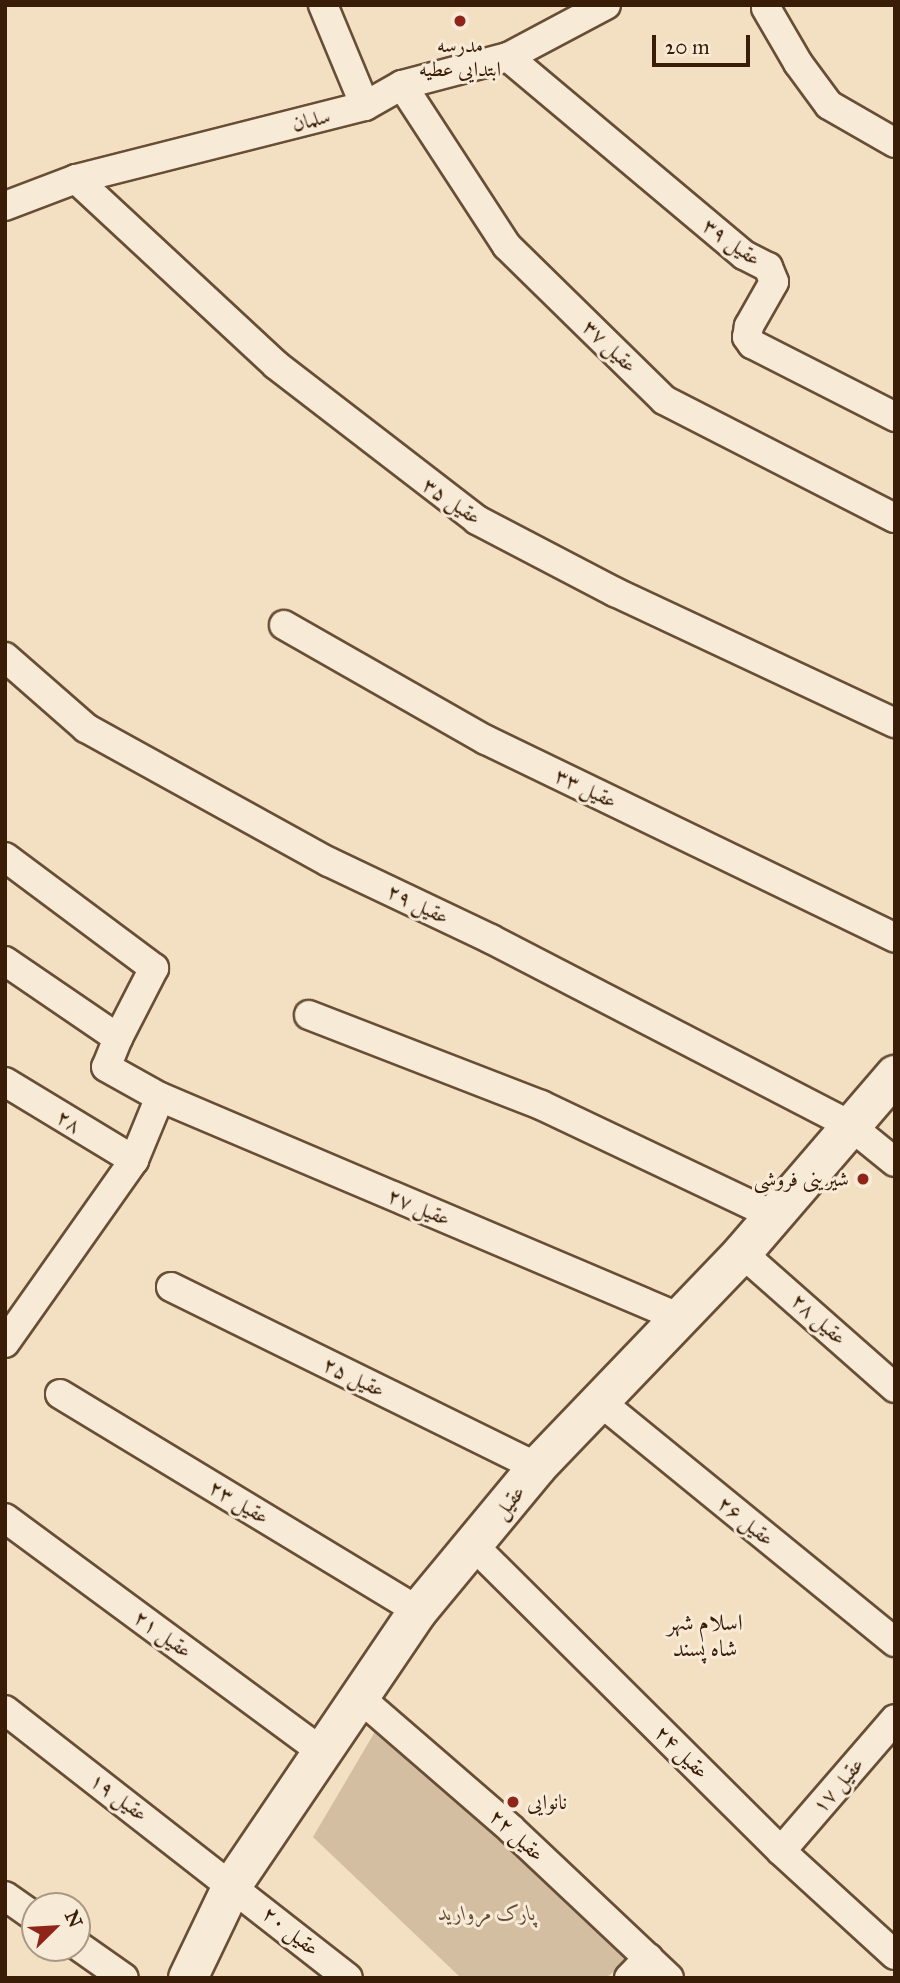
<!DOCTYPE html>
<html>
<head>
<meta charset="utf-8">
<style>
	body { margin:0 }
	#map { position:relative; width:900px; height:1983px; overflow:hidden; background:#f3dfc1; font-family:"IM FELL Great Primer",Amiri,serif }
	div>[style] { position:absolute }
	.green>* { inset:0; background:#d3bea1 }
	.roads { filter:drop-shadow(2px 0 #684e36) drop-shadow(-2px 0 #684e36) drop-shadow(0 2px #684e36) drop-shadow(0 -2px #684e36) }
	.minor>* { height:28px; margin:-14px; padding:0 14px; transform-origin:14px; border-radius:14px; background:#f7ead7 }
	.secondary>* { height:38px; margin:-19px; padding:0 19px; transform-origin:19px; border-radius:19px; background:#f7ead7 }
	.dots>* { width:19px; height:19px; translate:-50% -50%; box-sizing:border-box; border:4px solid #f7ead7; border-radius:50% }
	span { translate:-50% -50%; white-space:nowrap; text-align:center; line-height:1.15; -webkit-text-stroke:6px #f7ead7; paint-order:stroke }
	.poi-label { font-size:21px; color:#391d07 }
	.right { translate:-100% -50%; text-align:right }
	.left { translate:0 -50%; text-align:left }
	.street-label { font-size:21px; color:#391d07 }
	.park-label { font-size:21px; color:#674d35; font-style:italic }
	.neighbourhood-label { font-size:23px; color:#391d07 }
	.frame { position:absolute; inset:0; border:7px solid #391d07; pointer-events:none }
	.north { position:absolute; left:21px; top:1892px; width:70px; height:70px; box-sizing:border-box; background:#f7ead7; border:2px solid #ab9884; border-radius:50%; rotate:66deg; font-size:19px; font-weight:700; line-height:28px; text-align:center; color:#391d07 }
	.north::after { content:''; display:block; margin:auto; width:24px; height:32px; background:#8f2418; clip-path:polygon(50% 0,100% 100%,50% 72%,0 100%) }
	.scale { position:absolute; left:652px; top:35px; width:98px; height:32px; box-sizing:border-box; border:4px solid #391d07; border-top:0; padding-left:9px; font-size:21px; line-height:24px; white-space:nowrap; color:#391d07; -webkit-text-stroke:5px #f7ead7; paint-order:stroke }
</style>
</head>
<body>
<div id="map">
	<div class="green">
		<div style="clip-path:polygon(376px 1730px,632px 1956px,606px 1978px,461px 1978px,313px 1837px)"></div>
	</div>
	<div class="roads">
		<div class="minor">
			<div style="left:323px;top:5px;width:109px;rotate:67.4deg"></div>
			<div style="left:766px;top:8px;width:64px;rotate:59.8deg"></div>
			<div style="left:798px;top:63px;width:52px;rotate:53.6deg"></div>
			<div style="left:829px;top:105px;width:76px;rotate:29.9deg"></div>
			<div style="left:508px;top:57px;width:308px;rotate:40deg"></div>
			<div style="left:744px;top:255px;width:27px;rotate:27deg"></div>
			<div style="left:768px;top:267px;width:16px;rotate:68deg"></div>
			<div style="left:774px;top:282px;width:51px;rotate:119.6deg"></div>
			<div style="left:749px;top:326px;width:11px;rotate:100deg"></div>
			<div style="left:747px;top:337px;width:9px;rotate:54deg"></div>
			<div style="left:752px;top:344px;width:161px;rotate:27deg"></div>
			<div style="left:402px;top:85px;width:192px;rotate:56.9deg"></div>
			<div style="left:507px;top:246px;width:220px;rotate:44.4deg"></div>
			<div style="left:664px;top:400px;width:259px;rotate:27.1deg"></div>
			<div style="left:76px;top:179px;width:273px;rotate:42.9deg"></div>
			<div style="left:276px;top:365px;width:254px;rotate:37.6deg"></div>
			<div style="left:477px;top:520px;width:156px;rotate:27.6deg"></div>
			<div style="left:615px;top:592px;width:309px;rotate:25.1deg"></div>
			<div style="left:5px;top:206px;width:76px;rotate:-20.8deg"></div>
			<div style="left:76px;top:179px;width:298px;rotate:-14.2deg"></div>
			<div style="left:365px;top:106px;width:43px;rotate:-29.6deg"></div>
			<div style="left:402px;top:85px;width:110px;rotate:-14.8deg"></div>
			<div style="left:508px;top:57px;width:111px;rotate:-28deg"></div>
			<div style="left:284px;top:625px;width:232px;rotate:29.7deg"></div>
			<div style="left:486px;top:740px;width:454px;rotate:25.8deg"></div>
			<div style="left:5px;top:657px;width:108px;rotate:41.2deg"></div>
			<div style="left:86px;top:728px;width:277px;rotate:28.9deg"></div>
			<div style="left:329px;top:862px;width:179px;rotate:25.4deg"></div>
			<div style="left:491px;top:939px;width:402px;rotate:27.4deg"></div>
			<div style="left:848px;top:1124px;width:60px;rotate:39deg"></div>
			<div style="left:5px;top:857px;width:186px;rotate:36.7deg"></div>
			<div style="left:154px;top:968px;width:79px;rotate:117.2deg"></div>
			<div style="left:5px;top:961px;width:137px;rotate:34.3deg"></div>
			<div style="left:118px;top:1038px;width:31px;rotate:112deg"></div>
			<div style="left:106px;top:1067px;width:62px;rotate:29.1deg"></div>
			<div style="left:160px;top:1097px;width:563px;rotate:23.01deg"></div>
			<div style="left:309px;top:1015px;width:249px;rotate:21.2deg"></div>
			<div style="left:541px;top:1105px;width:255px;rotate:25.4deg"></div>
			<div style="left:5px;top:1082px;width:151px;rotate:31.2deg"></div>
			<div style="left:742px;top:1253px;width:204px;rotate:41.4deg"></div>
			<div style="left:171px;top:1287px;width:408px;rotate:26.2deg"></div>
			<div style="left:5px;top:1343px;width:224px;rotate:-54.8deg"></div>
			<div style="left:134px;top:1160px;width:68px;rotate:-67.6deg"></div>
			<div style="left:60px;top:1394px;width:419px;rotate:31.2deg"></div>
			<div style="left:598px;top:1400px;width:383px;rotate:39.2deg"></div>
			<div style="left:5px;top:1518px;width:393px;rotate:36.4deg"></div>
			<div style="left:473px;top:1545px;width:434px;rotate:44.8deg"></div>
			<div style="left:781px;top:1851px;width:154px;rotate:42.4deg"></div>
			<div style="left:360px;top:1698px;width:200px;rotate:40.9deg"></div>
			<div style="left:511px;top:1829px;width:217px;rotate:43.3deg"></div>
			<div style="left:5px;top:1710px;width:435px;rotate:38deg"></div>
			<div style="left:781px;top:1851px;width:174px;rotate:-49.2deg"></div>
			<div style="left:5px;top:1896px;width:37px;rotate:35deg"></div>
			<div style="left:77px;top:1945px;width:57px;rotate:35.1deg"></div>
			<div style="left:629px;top:1978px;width:28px;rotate:-46deg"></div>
		</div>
		<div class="secondary">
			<div style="left:188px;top:1978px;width:104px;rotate:-64.4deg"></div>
			<div style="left:233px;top:1884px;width:330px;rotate:-55.9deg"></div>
			<div style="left:418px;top:1611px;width:187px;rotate:-50.4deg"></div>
			<div style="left:537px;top:1467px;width:296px;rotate:-46.2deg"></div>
			<div style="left:742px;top:1253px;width:235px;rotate:-49.3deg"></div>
		</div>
	</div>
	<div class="dots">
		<div style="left:460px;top:21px;background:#8f2418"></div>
		<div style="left:863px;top:1179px;background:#8f2418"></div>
		<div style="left:513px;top:1802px;background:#8f2418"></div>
	</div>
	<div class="poi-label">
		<span style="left:460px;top:57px">مدرسه<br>ابتدایی عطیه</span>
		<span class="right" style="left:849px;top:1179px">شیرینی فروشی</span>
		<span class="left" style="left:527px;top:1802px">نانوایی</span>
	</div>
	<div class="street-label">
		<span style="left:311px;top:120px;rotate:-14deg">سلمان</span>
		<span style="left:732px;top:242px;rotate:36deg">عقیل ۳۹</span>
		<span style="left:610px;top:346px;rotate:44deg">عقیل ۳۷</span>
		<span style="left:452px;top:501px;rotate:35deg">عقیل ۳۵</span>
		<span style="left:586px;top:788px;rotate:26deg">عقیل ۳۳</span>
		<span style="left:418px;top:904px;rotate:26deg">عقیل ۲۹</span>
		<span style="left:69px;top:1121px;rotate:31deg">۲۸</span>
		<span style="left:419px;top:1207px;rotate:23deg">عقیل ۲۷</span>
		<span style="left:819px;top:1319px;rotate:42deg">۲۸ عقیل</span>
		<span style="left:354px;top:1377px;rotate:26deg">عقیل ۲۵</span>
		<span style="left:239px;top:1502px;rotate:31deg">عقیل ۲۳</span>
		<span style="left:509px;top:1502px;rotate:-51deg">عقیل</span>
		<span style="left:746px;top:1521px;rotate:39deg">عقیل ۲۶</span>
		<span style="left:163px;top:1634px;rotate:36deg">عقیل ۲۱</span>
		<span style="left:682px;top:1752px;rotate:45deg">عقیل ۲۴</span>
		<span style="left:838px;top:1785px;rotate:-49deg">عقیل ۱۷</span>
		<span style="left:119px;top:1797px;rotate:37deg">عقیل ۱۹</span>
		<span style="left:517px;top:1835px;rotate:43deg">عقیل ۲۲</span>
		<span style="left:291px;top:1931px;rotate:39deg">عقیل ۲۰</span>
	</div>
	<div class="park-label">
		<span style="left:487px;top:1913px">پارک مروارید</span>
	</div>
	<div class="neighbourhood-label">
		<span style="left:705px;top:1635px">اسلام شهر<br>شاه پسند</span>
	</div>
	<div class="frame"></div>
	<div class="north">N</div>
	<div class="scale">20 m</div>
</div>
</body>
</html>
